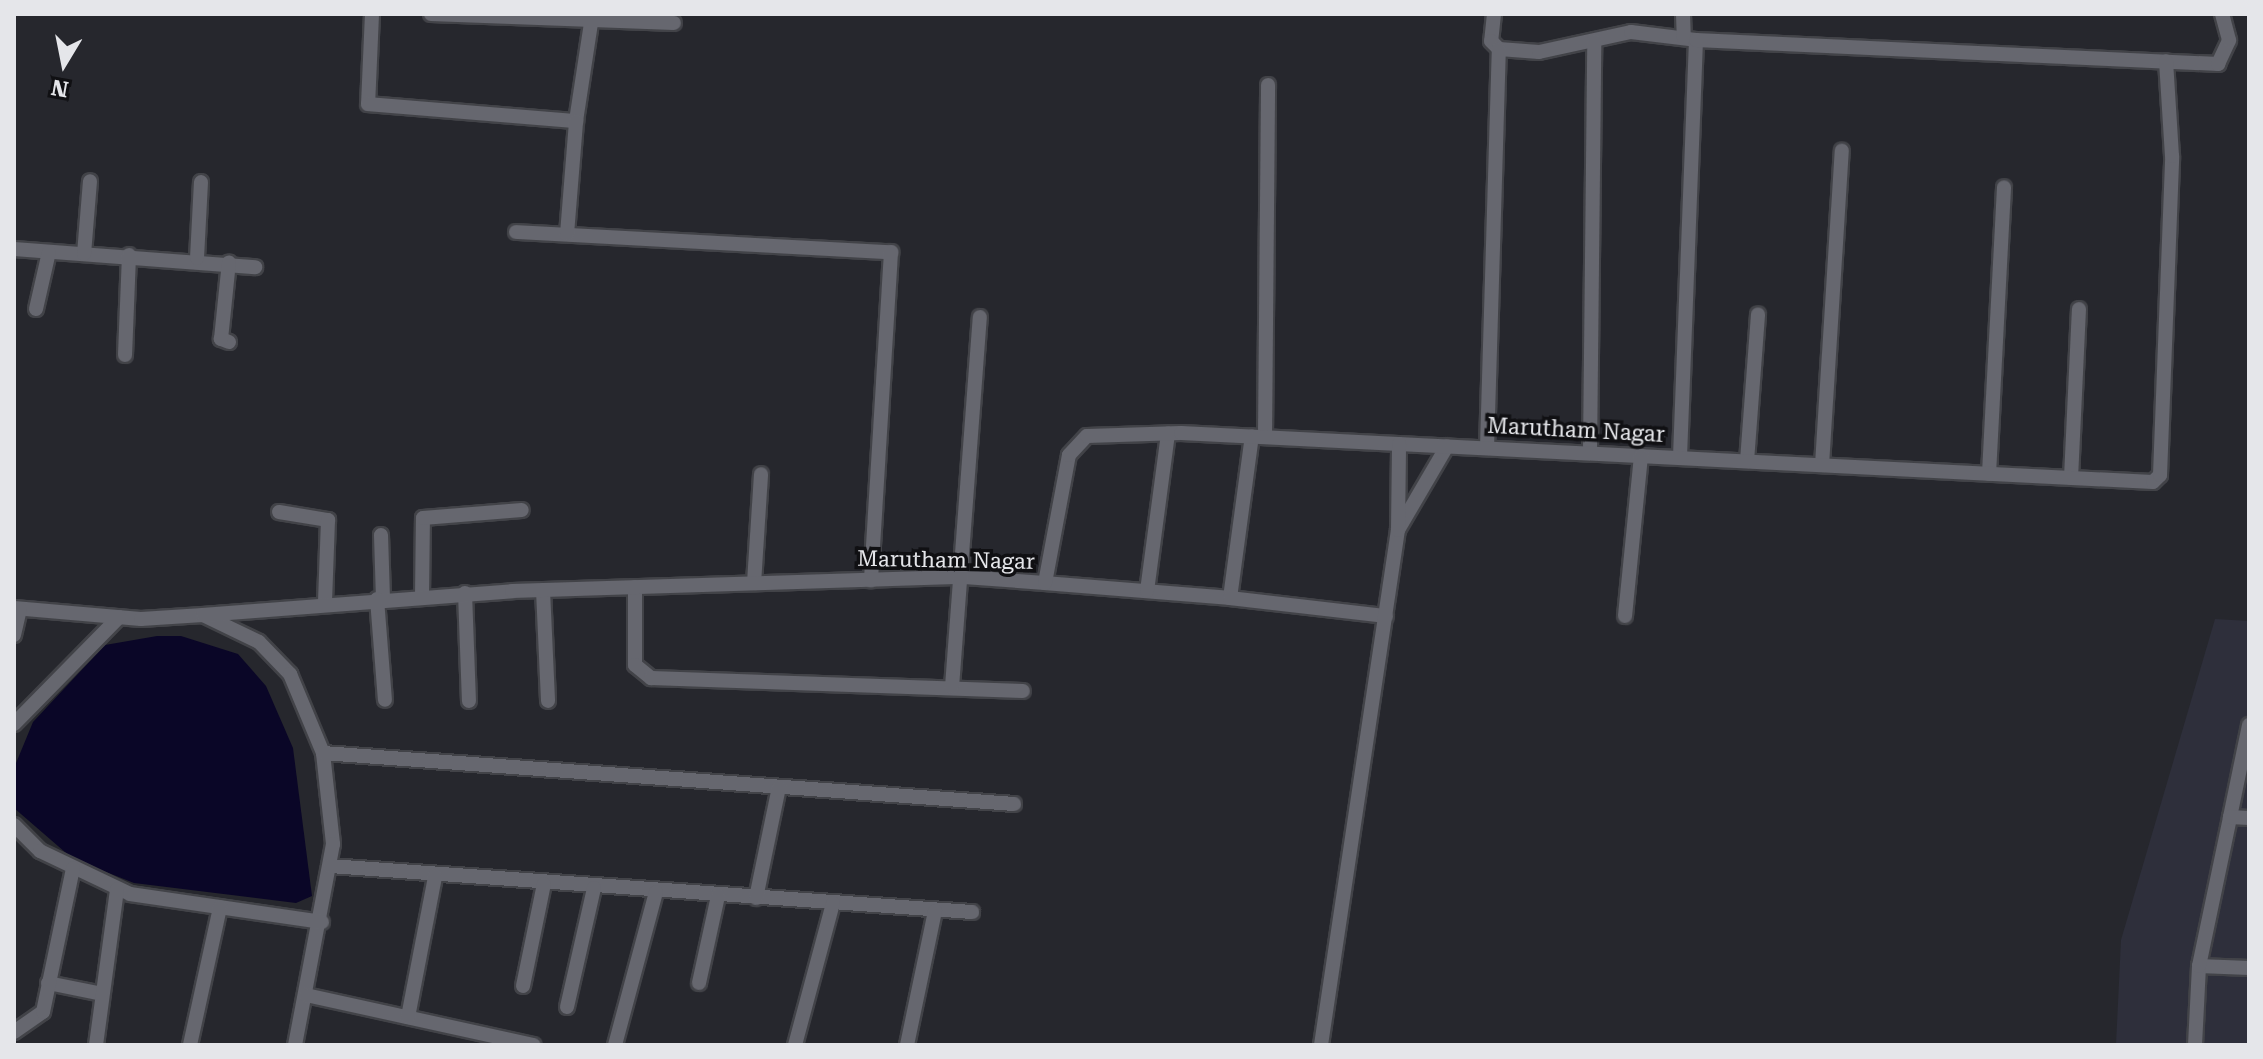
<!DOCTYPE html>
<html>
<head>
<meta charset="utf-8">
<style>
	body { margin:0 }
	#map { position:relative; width:2263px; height:1059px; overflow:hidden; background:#26272d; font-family:"Roboto Serif",serif }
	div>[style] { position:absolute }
	.built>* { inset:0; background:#2e2f3b }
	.water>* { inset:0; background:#0a0627 }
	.roads { filter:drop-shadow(2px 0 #424348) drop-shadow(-2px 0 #424348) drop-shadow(0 2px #424348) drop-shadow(0 -2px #424348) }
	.minor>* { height:14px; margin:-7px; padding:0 7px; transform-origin:7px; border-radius:7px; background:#66676f }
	span { translate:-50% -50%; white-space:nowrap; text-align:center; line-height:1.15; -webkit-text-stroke:7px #101013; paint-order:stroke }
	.street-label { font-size:22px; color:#e5e6ea }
	.frame { position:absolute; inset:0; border:16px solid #e5e6ea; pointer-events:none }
	.north { position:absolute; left:24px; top:24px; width:80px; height:80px; -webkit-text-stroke:6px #101013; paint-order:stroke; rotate:190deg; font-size:22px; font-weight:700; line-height:32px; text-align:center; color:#e5e6ea }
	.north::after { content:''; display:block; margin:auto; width:28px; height:36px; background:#e5e6ea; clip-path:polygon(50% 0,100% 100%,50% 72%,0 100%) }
</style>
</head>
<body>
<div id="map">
	<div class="built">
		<div style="clip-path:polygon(2215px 619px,2249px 621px,2249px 1045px,2116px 1045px,2121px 940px)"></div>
	</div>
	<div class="water">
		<div style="clip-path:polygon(157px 636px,181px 636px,238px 654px,266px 686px,293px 748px,312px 896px,296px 903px,134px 883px,73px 859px,14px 808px,14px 768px,33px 722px,105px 645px)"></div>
	</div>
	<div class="roads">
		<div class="minor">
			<div style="left:372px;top:14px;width:90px;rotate:92.5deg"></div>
			<div style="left:368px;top:104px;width:209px;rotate:4.7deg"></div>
			<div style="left:576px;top:121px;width:99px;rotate:-81.3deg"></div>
			<div style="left:431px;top:14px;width:243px;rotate:2.1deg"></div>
			<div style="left:1494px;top:14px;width:27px;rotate:96deg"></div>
			<div style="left:1491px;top:41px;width:11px;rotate:45deg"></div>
			<div style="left:1499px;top:49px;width:40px;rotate:4.3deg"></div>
			<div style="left:1539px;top:52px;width:94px;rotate:-12.3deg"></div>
			<div style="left:1631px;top:32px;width:65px;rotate:7deg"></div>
			<div style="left:1696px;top:40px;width:418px;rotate:92.2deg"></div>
			<div style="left:1683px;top:14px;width:24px;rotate:88deg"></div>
			<div style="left:1696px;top:40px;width:523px;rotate:2.63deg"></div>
			<div style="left:2218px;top:64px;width:26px;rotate:-65deg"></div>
			<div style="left:2229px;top:40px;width:27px;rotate:-105deg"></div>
			<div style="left:516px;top:232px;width:376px;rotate:3.1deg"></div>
			<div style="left:891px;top:252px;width:329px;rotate:93.5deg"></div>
			<div style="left:567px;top:234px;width:113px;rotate:-85.4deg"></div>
			<div style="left:14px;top:249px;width:242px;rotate:4.3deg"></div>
			<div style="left:84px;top:254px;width:73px;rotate:-85.3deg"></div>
			<div style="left:197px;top:258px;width:76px;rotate:-87deg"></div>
			<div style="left:36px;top:309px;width:58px;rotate:-77.2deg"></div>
			<div style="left:229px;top:342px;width:9px;rotate:-159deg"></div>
			<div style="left:221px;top:339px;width:77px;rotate:-84.1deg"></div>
			<div style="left:125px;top:355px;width:100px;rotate:-87.7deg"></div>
			<div style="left:1265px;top:437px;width:352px;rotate:-89.5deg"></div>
			<div style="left:1487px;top:448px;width:399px;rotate:-88.3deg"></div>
			<div style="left:1590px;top:453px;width:412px;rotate:-89.4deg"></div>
			<div style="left:1747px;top:461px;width:147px;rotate:-85.7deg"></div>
			<div style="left:1822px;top:465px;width:315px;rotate:-86.4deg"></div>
			<div style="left:1989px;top:474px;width:287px;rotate:-87deg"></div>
			<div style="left:2071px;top:478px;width:169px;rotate:-87.3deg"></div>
			<div style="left:279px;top:512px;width:50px;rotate:9.3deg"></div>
			<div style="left:328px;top:520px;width:82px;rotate:92.1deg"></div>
			<div style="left:1398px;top:530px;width:97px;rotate:-59.7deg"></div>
			<div style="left:381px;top:535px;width:63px;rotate:88.2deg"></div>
			<div style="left:754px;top:583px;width:109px;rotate:-86.3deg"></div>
			<div style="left:1045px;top:583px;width:186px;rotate:4.6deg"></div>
			<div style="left:1230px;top:598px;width:163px;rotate:-82.3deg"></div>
			<div style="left:635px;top:587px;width:78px;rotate:90deg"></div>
			<div style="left:635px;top:665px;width:21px;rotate:39deg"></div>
			<div style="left:651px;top:678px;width:372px;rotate:2deg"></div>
			<div style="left:543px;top:590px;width:111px;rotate:87.4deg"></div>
			<div style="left:1147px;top:591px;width:159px;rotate:-82.4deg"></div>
			<div style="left:465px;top:593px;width:108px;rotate:87.9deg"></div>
			<div style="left:422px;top:596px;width:78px;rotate:-89.3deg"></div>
			<div style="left:423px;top:518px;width:99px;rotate:-4.6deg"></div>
			<div style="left:1230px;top:598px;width:157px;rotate:6.6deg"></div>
			<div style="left:377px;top:599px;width:101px;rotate:85.5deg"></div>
			<div style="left:14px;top:608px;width:127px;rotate:5deg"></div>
			<div style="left:141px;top:619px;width:62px;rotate:-3.7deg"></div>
			<div style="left:203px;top:615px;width:62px;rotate:25.7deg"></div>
			<div style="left:259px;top:642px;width:45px;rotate:45.9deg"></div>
			<div style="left:290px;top:674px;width:86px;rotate:67.3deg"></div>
			<div style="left:323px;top:753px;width:92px;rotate:83.7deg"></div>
			<div style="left:333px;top:844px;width:205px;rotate:100.7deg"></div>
			<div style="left:203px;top:615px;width:310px;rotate:-4.4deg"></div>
			<div style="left:512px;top:591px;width:452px;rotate:-1.8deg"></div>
			<div style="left:964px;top:577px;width:81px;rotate:4.2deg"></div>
			<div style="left:1045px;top:583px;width:130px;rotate:-79.4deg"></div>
			<div style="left:1069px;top:455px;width:26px;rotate:-47deg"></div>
			<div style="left:1087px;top:436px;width:94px;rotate:-1.8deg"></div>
			<div style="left:1181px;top:433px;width:973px;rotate:2.89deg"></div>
			<div style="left:2153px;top:482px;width:10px;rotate:-45deg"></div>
			<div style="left:2160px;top:475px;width:319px;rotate:-87.8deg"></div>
			<div style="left:2172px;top:156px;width:95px;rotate:-93.6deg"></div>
			<div style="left:1625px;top:616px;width:161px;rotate:-84.3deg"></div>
			<div style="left:14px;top:635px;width:26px;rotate:-77deg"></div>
			<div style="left:952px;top:687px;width:371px;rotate:-85.7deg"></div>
			<div style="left:14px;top:724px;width:150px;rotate:-45.5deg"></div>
			<div style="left:323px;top:753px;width:693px;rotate:4.22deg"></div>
			<div style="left:2230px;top:817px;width:94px;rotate:-78.3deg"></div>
			<div style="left:14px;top:825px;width:37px;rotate:45deg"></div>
			<div style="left:40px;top:851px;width:100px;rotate:25.5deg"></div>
			<div style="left:130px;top:894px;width:194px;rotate:8.3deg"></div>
			<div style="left:330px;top:866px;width:644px;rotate:4.1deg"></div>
			<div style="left:756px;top:898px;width:113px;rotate:-78.3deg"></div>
			<div style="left:2199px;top:966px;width:50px;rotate:2.3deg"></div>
			<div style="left:48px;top:983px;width:55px;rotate:11.5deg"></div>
			<div style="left:699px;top:983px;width:89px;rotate:-77.7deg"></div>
			<div style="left:523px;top:986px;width:104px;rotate:-78.4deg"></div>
			<div style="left:306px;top:995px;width:233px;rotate:12.4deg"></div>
			<div style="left:567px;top:1007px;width:122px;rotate:-77.2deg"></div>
			<div style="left:408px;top:1017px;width:143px;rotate:-79.1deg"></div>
			<div style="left:14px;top:1032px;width:35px;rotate:-35deg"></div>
			<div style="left:43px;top:1012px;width:147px;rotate:-78.2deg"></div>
			<div style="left:96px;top:1045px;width:157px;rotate:-82.3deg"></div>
			<div style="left:190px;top:1045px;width:141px;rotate:-77.7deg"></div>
			<div style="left:615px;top:1045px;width:158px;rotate:-75deg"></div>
			<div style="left:795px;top:1045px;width:147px;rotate:-75deg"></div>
			<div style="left:907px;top:1045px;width:137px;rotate:-78.2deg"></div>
			<div style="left:1321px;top:1045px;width:521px;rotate:-81.5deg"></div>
			<div style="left:1398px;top:530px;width:86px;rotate:-89.3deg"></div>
			<div style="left:2195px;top:1045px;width:79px;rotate:-87.1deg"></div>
			<div style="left:2199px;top:966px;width:152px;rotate:-78.2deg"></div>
			<div style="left:2230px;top:817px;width:19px;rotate:3deg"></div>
		</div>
	</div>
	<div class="street-label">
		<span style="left:1576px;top:430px;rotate:3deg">Marutham Nagar</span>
		<span style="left:946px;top:560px;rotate:1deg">Marutham Nagar</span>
	</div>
	<div class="frame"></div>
	<div class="north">N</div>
</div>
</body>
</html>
